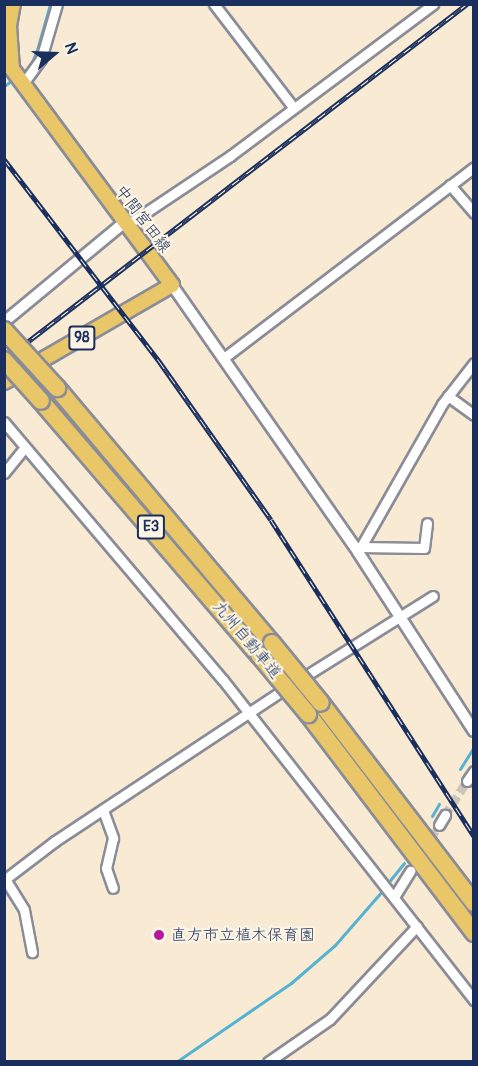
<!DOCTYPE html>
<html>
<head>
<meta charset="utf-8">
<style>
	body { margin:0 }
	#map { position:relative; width:478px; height:1066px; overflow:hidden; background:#f8ead3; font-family:Pangolin,"Klee One",sans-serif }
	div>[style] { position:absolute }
	.stream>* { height:3px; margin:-1.5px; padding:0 1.5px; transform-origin:1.5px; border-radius:1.5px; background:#54b2d2 }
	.minor-tunnel>* { height:9px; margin-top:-4.5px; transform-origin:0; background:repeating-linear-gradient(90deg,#ccc5bc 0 9px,transparent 0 13.5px) }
	.roads { filter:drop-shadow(2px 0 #8a8c98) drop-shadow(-2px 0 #8a8c98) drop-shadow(0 2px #8a8c98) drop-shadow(0 -2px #8a8c98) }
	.minor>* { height:9px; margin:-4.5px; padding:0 4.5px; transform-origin:4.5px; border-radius:4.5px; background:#fff }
	.tertiary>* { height:10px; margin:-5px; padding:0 5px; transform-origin:5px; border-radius:5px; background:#fff }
	.primary>* { height:14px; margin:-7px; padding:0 7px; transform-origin:7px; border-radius:7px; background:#e9c769 }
	.motorway>* { height:16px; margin:-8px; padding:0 8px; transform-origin:8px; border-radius:8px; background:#e9c769 }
	.rail>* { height:5px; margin-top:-2.5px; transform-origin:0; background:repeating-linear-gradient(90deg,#fcf5e5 0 9px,#1b2f5e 0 18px); box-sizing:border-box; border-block:2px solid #1b2f5e }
	.bridges { filter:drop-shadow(2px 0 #8a8c98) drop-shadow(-2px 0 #8a8c98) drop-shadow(0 2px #8a8c98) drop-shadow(0 -2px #8a8c98) }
	.motorway-bridge>* { height:16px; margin:-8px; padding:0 8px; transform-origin:8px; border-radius:8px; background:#e9c769 }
	.dots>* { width:16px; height:16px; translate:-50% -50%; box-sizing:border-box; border:3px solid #fcf5e5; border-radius:50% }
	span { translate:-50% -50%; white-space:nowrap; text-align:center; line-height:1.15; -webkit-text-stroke:4.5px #fcf5e5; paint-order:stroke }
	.shield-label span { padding:2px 4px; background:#fcf5e5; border:2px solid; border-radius:4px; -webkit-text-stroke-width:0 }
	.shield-label { font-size:15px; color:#1b2f5e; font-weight:700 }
	.street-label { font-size:16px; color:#1b2f5e }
	.poi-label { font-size:16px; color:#1b2f5e }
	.left { translate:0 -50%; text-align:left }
	.frame { position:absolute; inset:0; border:6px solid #1b2f5e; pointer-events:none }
	.north { position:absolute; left:24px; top:24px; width:60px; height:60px; -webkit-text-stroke:4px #fcf5e5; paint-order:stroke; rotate:71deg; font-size:16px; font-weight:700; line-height:24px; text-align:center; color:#1b2f5e }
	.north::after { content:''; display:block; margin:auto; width:21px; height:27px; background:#1b2f5e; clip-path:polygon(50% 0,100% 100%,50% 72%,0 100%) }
</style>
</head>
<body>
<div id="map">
	<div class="stream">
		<div style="left:20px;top:74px;width:12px;rotate:-35deg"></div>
		<div style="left:30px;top:67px;width:18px;rotate:-68deg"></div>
		<div style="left:37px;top:50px;width:48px;rotate:-74.2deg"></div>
		<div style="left:4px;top:86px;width:14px;rotate:-36deg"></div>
		<div style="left:460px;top:769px;width:26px;rotate:-58deg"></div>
		<div style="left:432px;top:816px;width:14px;rotate:-60deg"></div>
		<div style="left:387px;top:884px;width:27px;rotate:-51deg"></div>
		<div style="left:176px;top:1062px;width:140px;rotate:-34.5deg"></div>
		<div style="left:291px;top:983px;width:58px;rotate:-40.8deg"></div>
		<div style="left:335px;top:945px;width:73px;rotate:-48.9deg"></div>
	</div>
	<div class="minor-tunnel">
		<div style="left:445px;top:815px;width:40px;rotate:-57.1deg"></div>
		<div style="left:416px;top:861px;width:43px;rotate:-57.4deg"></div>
	</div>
	<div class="roads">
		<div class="minor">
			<div style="left:214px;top:4px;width:130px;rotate:52.5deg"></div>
			<div style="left:22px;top:85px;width:32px;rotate:-54deg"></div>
			<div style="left:41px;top:59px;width:57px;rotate:-73.8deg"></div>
			<div style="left:450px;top:185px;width:37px;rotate:49deg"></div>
			<div style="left:127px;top:225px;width:124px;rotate:-33.8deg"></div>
			<div style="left:230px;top:156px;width:254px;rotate:-36.8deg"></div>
			<div style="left:225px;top:357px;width:313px;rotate:-37.3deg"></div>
			<div style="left:448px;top:396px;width:32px;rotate:36deg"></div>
			<div style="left:4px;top:422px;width:338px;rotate:49.7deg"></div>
			<div style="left:223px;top:680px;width:407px;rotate:51.9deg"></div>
			<div style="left:4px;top:473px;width:33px;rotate:-51deg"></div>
			<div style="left:360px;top:547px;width:64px;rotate:0.9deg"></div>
			<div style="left:424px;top:548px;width:25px;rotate:-83deg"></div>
			<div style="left:358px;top:552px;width:170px;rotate:-60.4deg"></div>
			<div style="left:442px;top:404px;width:52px;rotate:-52deg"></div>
			<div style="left:299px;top:680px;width:158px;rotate:-32.1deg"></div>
			<div style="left:467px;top:781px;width:12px;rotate:-55deg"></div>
			<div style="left:103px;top:810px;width:30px;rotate:70deg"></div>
			<div style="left:113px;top:838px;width:31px;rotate:103deg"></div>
			<div style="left:106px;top:868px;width:21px;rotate:71deg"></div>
			<div style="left:439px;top:825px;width:12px;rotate:-59deg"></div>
			<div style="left:5px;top:879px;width:36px;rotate:58deg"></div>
			<div style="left:24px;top:910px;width:43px;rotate:79.2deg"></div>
			<div style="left:4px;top:880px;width:64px;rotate:-37.4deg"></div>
			<div style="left:55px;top:841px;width:279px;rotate:-33.5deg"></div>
			<div style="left:394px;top:897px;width:31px;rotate:-58deg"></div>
			<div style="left:268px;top:1062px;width:75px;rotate:-34.7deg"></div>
			<div style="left:330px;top:1019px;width:127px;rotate:-46.9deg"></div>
		</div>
		<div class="tertiary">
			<div style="left:172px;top:285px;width:325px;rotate:55.1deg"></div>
			<div style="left:358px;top:552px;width:213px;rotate:57.1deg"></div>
			<div style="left:4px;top:322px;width:157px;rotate:-39.6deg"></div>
		</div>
		<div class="primary">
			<div style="left:4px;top:382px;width:194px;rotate:-30deg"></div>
			<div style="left:172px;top:285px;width:269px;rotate:-126.5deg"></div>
			<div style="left:12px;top:69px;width:43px;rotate:-94deg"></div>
			<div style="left:9px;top:26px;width:22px;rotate:-80deg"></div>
		</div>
		<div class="motorway">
			<div style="left:57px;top:388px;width:334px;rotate:49.9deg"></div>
			<div style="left:41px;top:401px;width:335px;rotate:49.4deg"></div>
			<div style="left:321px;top:703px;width:252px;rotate:52.6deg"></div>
			<div style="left:308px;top:714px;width:275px;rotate:52.8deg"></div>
		</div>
	</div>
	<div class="rail">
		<div style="left:4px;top:159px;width:255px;rotate:52.5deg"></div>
		<div style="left:159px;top:361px;width:194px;rotate:54.8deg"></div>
		<div style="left:271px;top:520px;width:376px;rotate:57.3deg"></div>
		<div style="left:4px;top:360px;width:584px;rotate:-37.56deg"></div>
	</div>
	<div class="bridges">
		<div class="motorway-bridge">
			<div style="left:4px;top:330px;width:79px;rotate:47.6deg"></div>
			<div style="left:4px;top:360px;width:55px;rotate:47.9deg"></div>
			<div style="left:272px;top:643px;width:77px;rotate:50.8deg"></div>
			<div style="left:259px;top:655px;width:77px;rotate:50.3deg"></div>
		</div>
	</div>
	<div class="dots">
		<div style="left:159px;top:935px;background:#b5179e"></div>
	</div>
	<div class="shield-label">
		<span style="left:82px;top:338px">98</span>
		<span style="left:151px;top:527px">E3</span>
	</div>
	<div class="street-label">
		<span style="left:143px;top:219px;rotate:53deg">中間宮田線</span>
		<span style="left:247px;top:640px;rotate:50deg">九州自動車道</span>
	</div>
	<div class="poi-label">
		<span class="left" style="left:171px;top:935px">直方市立植木保育園</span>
	</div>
	<div class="frame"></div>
	<div class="north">N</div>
</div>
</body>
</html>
